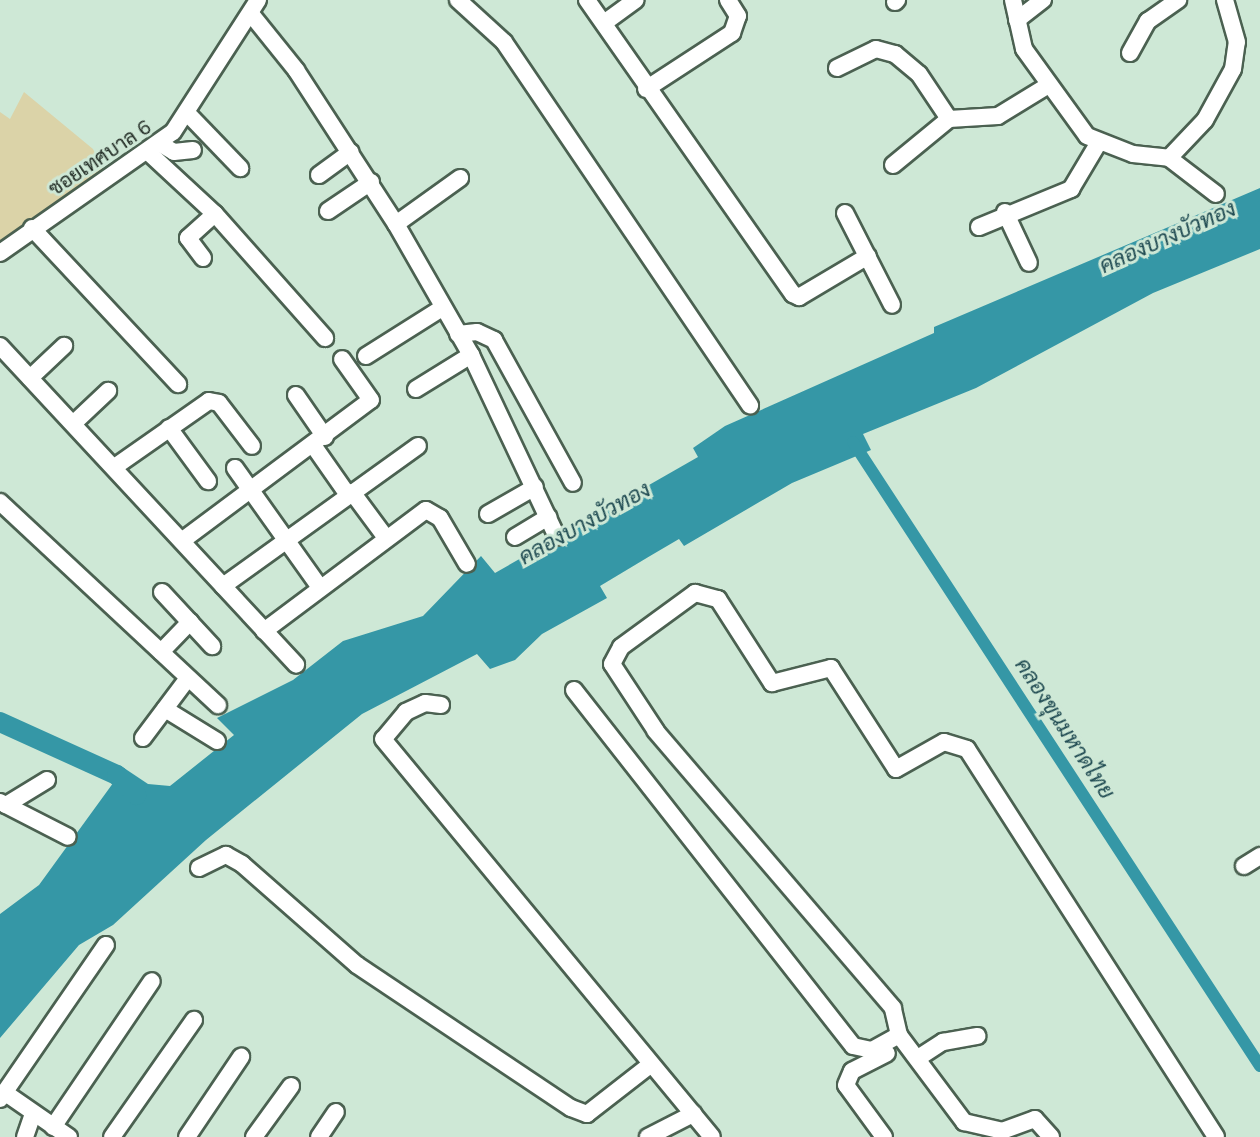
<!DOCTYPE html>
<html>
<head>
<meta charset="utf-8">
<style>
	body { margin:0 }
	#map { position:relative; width:1260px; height:1137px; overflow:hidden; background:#cee8d6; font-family:"Nunito Sans",Sarabun,sans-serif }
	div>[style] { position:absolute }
	.green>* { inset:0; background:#dbd3a8 }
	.water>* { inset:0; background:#3597a6 }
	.canal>* { height:12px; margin:-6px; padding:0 6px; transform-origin:6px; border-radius:6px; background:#3597a6 }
	.river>* { height:20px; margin:-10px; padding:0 10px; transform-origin:10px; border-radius:10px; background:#3597a6 }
	.roads { filter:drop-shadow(2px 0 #4b6151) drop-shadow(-2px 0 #4b6151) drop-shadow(0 2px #4b6151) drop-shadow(0 -2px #4b6151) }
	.minor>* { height:16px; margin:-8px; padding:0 8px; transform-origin:8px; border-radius:8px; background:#fff }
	span { translate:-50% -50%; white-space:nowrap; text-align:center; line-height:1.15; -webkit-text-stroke:6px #cee8d6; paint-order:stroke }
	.street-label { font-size:20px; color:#202a23 }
	.water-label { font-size:22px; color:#204b52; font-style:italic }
</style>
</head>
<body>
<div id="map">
	<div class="green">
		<div style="clip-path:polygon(24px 92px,93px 149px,103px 170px,0 244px,0 112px,10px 119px)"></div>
	</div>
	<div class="water">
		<div style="clip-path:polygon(1260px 188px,1260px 249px,1153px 293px,976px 388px,863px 434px,871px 450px,792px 483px,684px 546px,679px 539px,650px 556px,600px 586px,607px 598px,542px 634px,515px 660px,490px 669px,477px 654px,362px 714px,206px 840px,113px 925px,79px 945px,0 1038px,0 914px,39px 885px,124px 768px,148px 784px,170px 786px,234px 735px,217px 718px,293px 680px,343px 641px,423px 616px,481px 556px,495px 573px,698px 457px,693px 448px,725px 426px,934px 333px,934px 327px)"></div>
	</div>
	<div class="canal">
		<div style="left:853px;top:442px;width:745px;rotate:56.89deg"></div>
	</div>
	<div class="river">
		<div style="left:0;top:722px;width:128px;rotate:24.4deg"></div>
		<div style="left:117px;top:775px;width:28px;rotate:46deg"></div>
	</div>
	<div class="roads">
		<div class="minor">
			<div style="left:458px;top:0;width:62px;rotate:42.4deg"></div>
			<div style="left:504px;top:42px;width:439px;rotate:55.9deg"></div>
			<div style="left:587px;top:0;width:359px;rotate:55deg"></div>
			<div style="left:793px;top:294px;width:7px;rotate:27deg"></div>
			<div style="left:799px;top:297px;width:80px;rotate:-30.7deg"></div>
			<div style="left:1013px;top:0;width:50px;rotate:77.3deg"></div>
			<div style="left:1024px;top:49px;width:107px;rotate:54.1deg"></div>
			<div style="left:1087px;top:136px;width:49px;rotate:21.4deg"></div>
			<div style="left:1133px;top:154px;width:36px;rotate:6deg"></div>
			<div style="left:1169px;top:158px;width:52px;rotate:-46.5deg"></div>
			<div style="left:1205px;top:120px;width:58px;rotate:-61.2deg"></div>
			<div style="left:1233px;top:69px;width:27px;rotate:-82deg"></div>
			<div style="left:1237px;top:42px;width:44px;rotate:-105.9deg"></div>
			<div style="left:895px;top:2px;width:3px;rotate:-45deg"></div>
			<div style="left:251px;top:14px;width:72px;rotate:51.2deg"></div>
			<div style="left:296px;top:70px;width:184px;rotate:57deg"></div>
			<div style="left:396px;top:224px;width:151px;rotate:60.2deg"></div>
			<div style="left:471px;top:355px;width:201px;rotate:64.7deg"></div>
			<div style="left:1017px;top:20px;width:33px;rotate:-38deg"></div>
			<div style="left:604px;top:23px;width:39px;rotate:-36deg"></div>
			<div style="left:1130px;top:53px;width:37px;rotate:-61deg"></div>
			<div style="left:1148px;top:21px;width:37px;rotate:-35deg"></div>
			<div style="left:837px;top:68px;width:43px;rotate:-26deg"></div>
			<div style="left:876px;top:49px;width:20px;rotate:15deg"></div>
			<div style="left:895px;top:54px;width:31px;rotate:40deg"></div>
			<div style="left:919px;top:74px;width:54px;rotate:56.3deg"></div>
			<div style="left:949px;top:119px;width:49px;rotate:-3.5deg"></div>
			<div style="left:998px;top:116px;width:57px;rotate:-31.5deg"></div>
			<div style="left:646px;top:89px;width:103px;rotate:-33.1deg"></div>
			<div style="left:732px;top:33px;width:18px;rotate:-71deg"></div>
			<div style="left:738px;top:16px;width:19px;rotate:-122deg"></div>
			<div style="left:189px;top:115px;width:74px;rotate:46.1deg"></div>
			<div style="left:159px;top:143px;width:17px;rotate:31deg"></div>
			<div style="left:174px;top:152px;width:19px;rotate:-6deg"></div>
			<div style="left:148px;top:152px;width:91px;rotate:42.8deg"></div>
			<div style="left:215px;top:214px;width:166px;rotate:48.4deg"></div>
			<div style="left:1169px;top:158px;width:59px;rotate:37.5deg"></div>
			<div style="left:893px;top:165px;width:72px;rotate:-39.4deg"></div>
			<div style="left:319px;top:175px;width:39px;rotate:-36deg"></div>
			<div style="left:328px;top:211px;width:52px;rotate:-34deg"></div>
			<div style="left:1005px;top:212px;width:56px;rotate:64.8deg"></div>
			<div style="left:845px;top:213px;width:103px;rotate:62.9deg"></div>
			<div style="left:396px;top:224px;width:79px;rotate:-35.7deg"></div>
			<div style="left:979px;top:227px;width:100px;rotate:-22.4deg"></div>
			<div style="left:1071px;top:189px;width:55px;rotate:-59.2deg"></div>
			<div style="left:32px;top:228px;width:214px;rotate:46.9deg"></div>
			<div style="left:0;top:253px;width:211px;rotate:-35deg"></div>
			<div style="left:173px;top:132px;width:157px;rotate:-57.2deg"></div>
			<div style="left:203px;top:258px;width:25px;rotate:-127deg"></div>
			<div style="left:188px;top:238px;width:36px;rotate:-42deg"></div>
			<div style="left:458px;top:334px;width:19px;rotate:-6deg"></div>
			<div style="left:477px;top:332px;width:19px;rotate:25deg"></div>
			<div style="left:494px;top:340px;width:163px;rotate:61.1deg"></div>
			<div style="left:0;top:346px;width:435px;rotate:47.1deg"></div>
			<div style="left:366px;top:356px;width:90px;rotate:-32.3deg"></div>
			<div style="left:30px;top:378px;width:47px;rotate:-43.3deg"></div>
			<div style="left:416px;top:389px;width:65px;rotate:-31.7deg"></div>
			<div style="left:296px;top:395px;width:51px;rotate:55.4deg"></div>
			<div style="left:74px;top:423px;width:47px;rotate:-43.3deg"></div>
			<div style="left:169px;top:428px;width:66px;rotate:53.7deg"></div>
			<div style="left:313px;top:445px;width:61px;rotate:55deg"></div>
			<div style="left:116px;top:466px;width:113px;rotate:-35deg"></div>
			<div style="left:209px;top:401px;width:10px;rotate:11deg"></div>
			<div style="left:219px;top:403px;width:54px;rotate:52.5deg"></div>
			<div style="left:235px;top:468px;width:145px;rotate:54.6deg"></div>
			<div style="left:352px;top:492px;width:57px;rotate:53.5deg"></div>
			<div style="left:0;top:502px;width:298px;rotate:43deg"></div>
			<div style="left:488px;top:514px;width:54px;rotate:-29.9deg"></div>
			<div style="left:515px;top:537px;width:39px;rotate:-31deg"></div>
			<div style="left:183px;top:540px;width:234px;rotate:-36.7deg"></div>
			<div style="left:371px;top:400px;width:50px;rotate:-125.3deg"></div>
			<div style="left:223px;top:586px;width:240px;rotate:-35.7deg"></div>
			<div style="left:162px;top:592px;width:74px;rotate:47.2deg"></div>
			<div style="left:264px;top:631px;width:202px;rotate:-36.8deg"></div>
			<div style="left:426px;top:510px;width:16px;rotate:30deg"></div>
			<div style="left:440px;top:518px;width:53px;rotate:59.6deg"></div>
			<div style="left:161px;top:652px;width:42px;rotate:-46deg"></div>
			<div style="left:574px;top:690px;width:452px;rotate:51.9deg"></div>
			<div style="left:853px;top:1046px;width:19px;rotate:12deg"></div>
			<div style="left:872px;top:1050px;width:31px;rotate:-29deg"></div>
			<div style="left:899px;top:1035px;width:109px;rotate:53.2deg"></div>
			<div style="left:964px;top:1122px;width:39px;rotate:13deg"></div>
			<div style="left:1002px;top:1131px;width:35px;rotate:-20deg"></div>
			<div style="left:1035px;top:1119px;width:24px;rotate:48deg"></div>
			<div style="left:441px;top:705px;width:16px;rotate:-173deg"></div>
			<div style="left:425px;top:703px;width:21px;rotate:155deg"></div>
			<div style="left:406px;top:712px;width:35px;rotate:130deg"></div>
			<div style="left:383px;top:739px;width:516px;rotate:50.42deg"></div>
			<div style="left:165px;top:709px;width:61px;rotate:31.6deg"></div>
			<div style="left:143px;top:738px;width:75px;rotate:-53.1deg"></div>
			<div style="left:0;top:802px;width:76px;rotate:27.2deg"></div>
			<div style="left:6px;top:805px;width:48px;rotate:-31.4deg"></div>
			<div style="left:1244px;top:866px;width:19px;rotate:-32deg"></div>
			<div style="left:199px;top:868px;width:30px;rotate:-26deg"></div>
			<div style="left:226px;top:855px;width:18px;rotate:29deg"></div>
			<div style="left:242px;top:864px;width:153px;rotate:41.3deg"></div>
			<div style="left:357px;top:965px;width:257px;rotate:33.8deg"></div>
			<div style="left:571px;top:1108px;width:17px;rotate:21deg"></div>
			<div style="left:587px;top:1114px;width:80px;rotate:-37.9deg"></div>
			<div style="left:899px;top:1035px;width:28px;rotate:-103deg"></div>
			<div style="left:893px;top:1008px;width:365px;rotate:-130.6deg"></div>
			<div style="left:656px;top:731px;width:80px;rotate:-123.3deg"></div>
			<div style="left:612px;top:664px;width:19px;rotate:-62deg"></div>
			<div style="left:621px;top:647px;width:92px;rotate:-36.1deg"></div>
			<div style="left:695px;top:593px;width:24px;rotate:15deg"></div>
			<div style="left:718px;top:599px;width:100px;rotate:57.3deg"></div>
			<div style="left:772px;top:683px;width:61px;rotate:-14.3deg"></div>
			<div style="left:831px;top:668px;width:120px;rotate:57.2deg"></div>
			<div style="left:896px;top:769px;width:55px;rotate:-29.4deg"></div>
			<div style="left:944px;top:742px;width:24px;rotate:17deg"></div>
			<div style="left:967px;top:749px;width:461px;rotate:57.3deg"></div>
			<div style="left:918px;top:1058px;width:30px;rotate:-33deg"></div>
			<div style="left:943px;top:1042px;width:35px;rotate:-10deg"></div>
			<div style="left:4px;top:1092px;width:79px;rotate:34.7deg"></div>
			<div style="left:0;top:1099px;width:187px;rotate:-55.5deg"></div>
			<div style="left:53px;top:1127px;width:176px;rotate:-55.9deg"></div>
			<div style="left:25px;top:1137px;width:24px;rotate:-71deg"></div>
			<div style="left:112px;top:1137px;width:143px;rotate:-55deg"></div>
			<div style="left:187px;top:1137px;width:97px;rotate:-56deg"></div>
			<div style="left:254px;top:1137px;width:63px;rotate:-54deg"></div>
			<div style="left:319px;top:1137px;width:30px;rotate:-56deg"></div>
			<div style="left:648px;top:1137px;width:51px;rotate:-27.1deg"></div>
			<div style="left:884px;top:1137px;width:64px;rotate:-126.2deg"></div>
			<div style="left:846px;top:1085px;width:15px;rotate:-67deg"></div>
			<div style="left:852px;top:1071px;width:39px;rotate:-27deg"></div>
		</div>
	</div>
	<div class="street-label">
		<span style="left:100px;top:158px;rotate:-34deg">ซอยเทศบาล 6</span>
	</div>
	<div class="water-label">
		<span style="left:1168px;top:238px;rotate:-24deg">คลองบางบัวทอง</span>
		<span style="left:585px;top:524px;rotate:-29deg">คลองบางบัวทอง</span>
		<span style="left:1064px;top:729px;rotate:57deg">คลองขุนมหาดไทย</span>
	</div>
</div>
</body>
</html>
